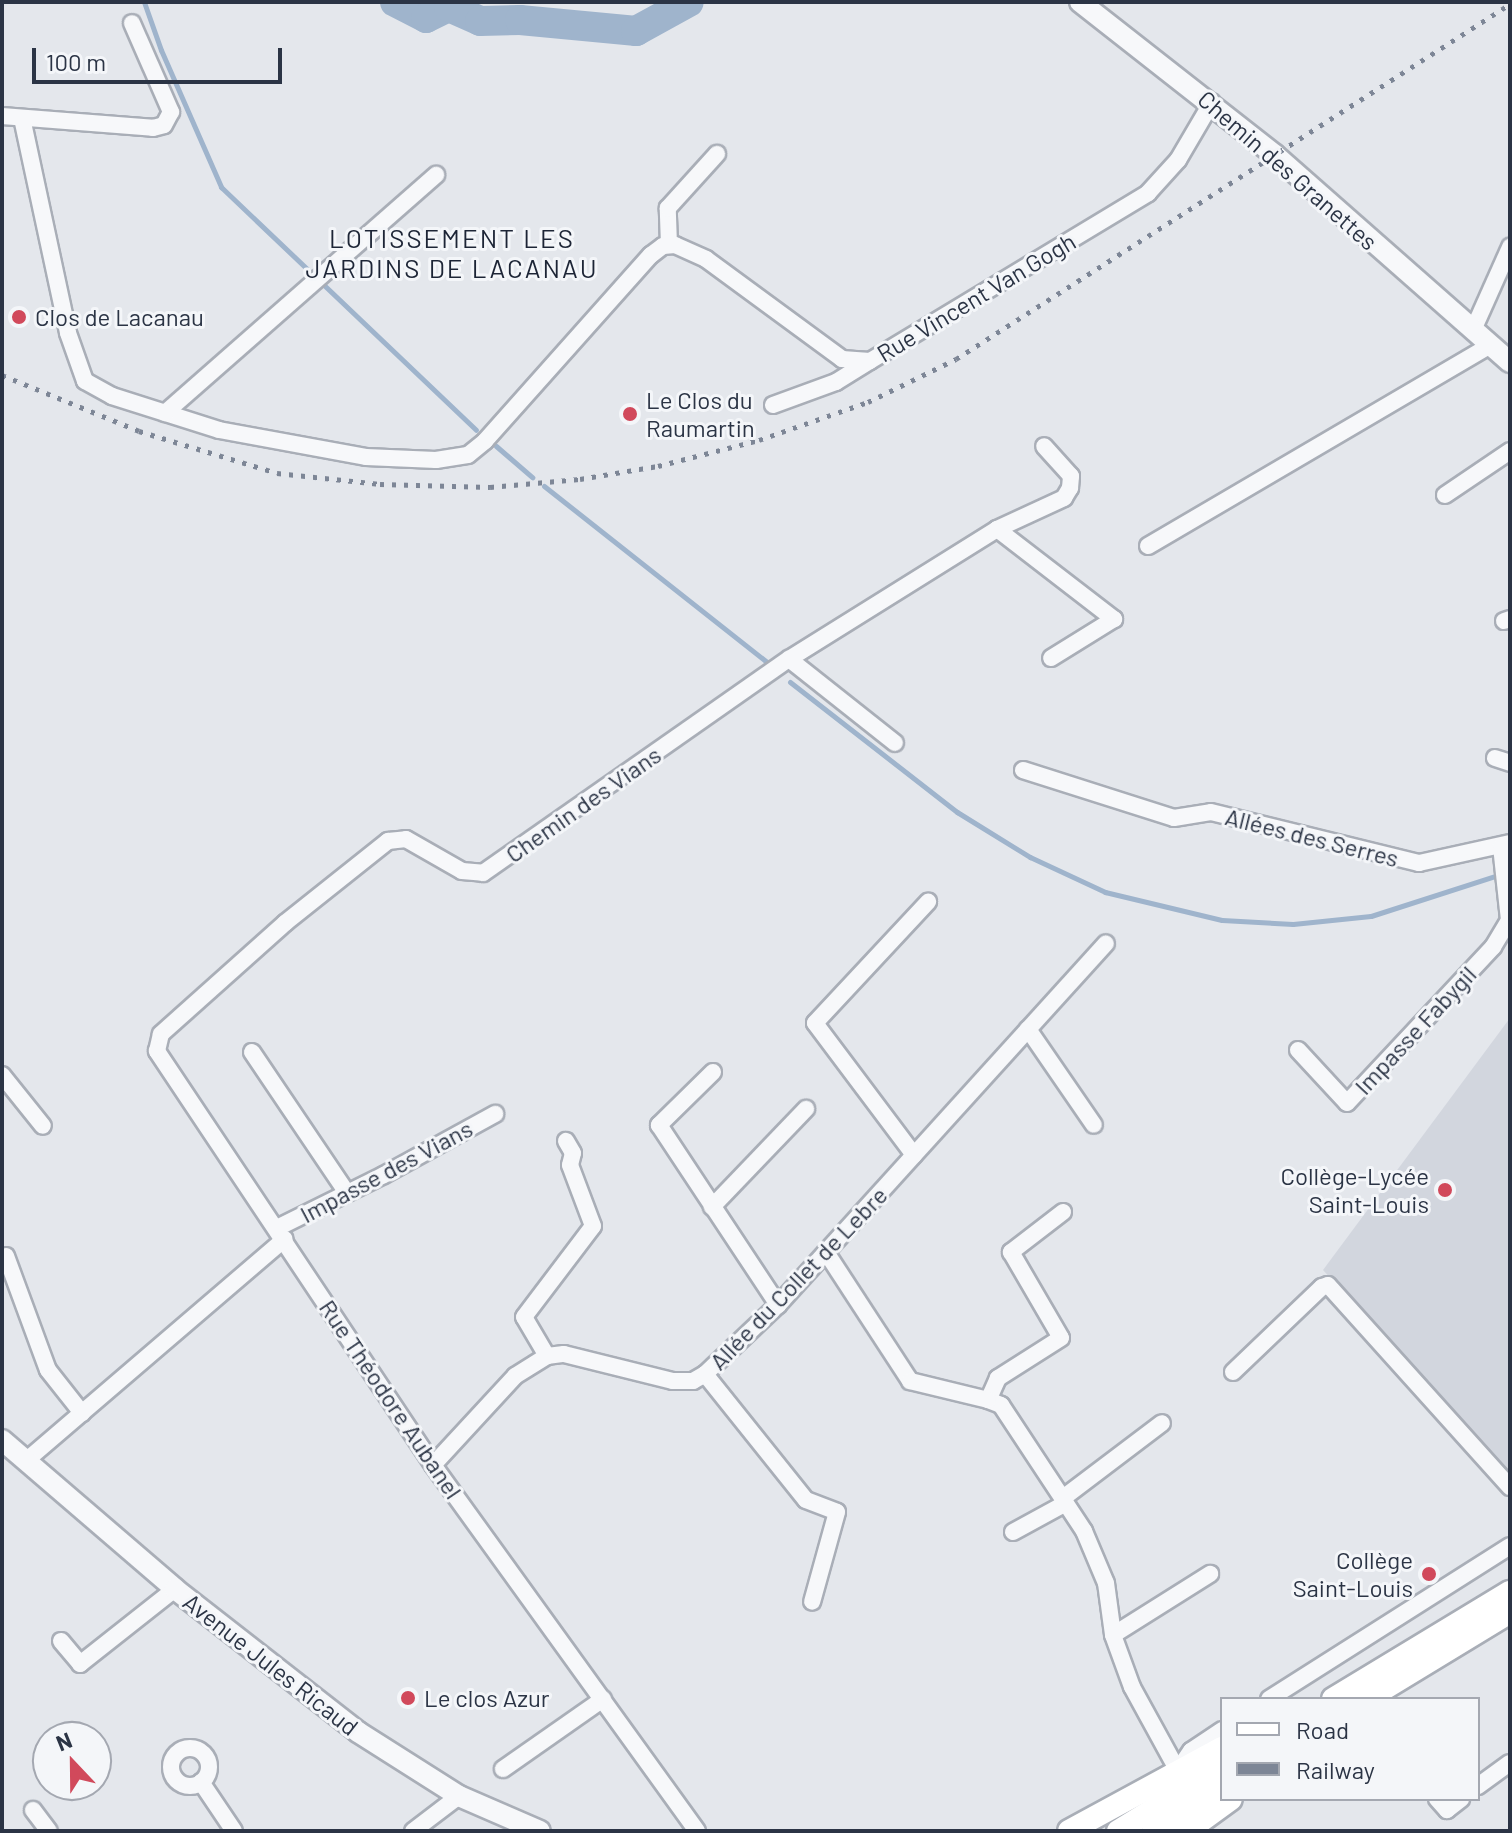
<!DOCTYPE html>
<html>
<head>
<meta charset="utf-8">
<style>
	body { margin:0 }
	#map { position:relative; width:1512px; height:1833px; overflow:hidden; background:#e4e7ec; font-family:Barlow,sans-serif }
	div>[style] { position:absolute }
	.built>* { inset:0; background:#d2d6de }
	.stream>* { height:5px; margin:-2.5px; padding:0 2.5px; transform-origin:2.5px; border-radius:2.5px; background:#9fb4cc }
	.river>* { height:30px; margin:-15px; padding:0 15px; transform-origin:15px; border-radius:15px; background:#9fb4cc }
	.roads { filter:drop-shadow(2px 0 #a9aeb7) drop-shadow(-2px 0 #a9aeb7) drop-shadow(0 2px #a9aeb7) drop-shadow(0 -2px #a9aeb7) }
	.minor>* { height:16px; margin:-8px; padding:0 8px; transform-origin:8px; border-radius:8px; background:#f7f8fa }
	.minor>.ring { margin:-8px; padding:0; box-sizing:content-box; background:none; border:16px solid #f7f8fa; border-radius:50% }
	.tertiary>* { height:20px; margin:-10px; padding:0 10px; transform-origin:10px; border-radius:10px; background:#f7f8fa }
	.secondary>* { height:22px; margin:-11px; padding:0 11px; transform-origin:11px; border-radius:11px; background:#fff }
	.rail>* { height:5px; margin-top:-2.5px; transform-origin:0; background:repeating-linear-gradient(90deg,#7d8696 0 4px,transparent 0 12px) }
	.dots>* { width:22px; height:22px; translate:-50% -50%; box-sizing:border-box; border:4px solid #f4f6f9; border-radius:50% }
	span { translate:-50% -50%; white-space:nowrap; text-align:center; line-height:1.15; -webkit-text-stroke:6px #f4f6f9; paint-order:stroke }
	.street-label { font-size:24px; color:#2b3445 }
	.poi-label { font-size:24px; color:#2b3445 }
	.left { translate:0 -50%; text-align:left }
	.right { translate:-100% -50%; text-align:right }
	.neighbourhood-label { font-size:26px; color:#1d2536; letter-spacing:2px }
	.frame { position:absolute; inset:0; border:4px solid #2b3445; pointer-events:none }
	.legend { position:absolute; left:1220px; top:1697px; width:260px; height:104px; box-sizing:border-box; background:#f4f6f9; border:2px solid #a4a8b1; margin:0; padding:10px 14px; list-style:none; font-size:24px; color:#2b3445 }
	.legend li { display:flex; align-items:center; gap:16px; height:40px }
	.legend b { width:40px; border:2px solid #a4a8b1 }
	.north { position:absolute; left:32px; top:1721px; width:80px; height:80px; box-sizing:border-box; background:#f4f6f9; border:2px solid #a4a8b1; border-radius:50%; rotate:338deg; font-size:22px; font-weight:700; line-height:32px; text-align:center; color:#2b3445 }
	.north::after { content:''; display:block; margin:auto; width:28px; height:36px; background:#d1495b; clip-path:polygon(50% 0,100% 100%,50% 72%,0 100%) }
	.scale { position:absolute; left:32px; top:48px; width:250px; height:36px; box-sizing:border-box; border:4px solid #2b3445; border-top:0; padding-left:10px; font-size:24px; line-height:28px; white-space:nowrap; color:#2b3445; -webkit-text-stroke:6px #f4f6f9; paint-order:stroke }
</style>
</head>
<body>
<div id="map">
	<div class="built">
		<div style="clip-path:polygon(1510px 1018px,1510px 1474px,1323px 1270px)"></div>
	</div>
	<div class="stream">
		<div style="left:144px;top:2px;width:51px;rotate:70.5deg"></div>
		<div style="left:161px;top:50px;width:150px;rotate:66.3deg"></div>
		<div style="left:221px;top:187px;width:352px;rotate:43.6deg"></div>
		<div style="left:496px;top:446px;width:48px;rotate:40.7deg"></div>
		<div style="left:544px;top:486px;width:290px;rotate:38.3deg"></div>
		<div style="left:790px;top:682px;width:212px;rotate:37.9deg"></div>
		<div style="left:957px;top:812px;width:86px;rotate:31.7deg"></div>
		<div style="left:1030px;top:857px;width:83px;rotate:25deg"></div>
		<div style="left:1105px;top:892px;width:120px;rotate:13.5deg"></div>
		<div style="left:1222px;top:920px;width:71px;rotate:3.2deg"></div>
		<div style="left:1293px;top:924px;width:78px;rotate:-5.9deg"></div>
		<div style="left:1371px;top:916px;width:130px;rotate:-17.9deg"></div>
	</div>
	<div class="river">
		<div style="left:395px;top:2px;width:35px;rotate:27deg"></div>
		<div style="left:426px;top:18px;width:25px;rotate:-26deg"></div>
		<div style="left:449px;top:7px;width:34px;rotate:24deg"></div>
		<div style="left:480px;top:21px;width:40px;rotate:-1.4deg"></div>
		<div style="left:520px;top:20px;width:117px;rotate:5.4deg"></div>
		<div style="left:636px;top:31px;width:60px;rotate:-28.7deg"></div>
	</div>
	<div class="roads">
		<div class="minor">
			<div style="left:2px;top:116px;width:151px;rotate:4.5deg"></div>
			<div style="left:153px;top:128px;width:11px;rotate:-15deg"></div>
			<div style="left:164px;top:125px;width:15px;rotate:-62deg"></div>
			<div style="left:171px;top:112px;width:97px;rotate:-113.7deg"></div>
			<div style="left:22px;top:118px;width:220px;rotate:77.9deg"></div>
			<div style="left:68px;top:333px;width:51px;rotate:70.5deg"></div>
			<div style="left:85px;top:381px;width:31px;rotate:29deg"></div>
			<div style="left:112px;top:396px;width:112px;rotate:17.6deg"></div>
			<div style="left:219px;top:430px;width:149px;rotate:10.4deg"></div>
			<div style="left:366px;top:457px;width:70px;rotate:2.5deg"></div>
			<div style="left:436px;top:460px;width:32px;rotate:-9deg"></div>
			<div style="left:468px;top:455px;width:22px;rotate:-39deg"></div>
			<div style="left:485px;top:441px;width:249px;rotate:-48.3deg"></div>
			<div style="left:651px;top:255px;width:15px;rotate:-37deg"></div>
			<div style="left:663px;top:246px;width:12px;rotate:-5deg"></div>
			<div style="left:675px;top:245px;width:34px;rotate:24deg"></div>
			<div style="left:706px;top:259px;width:169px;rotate:36.3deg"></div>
			<div style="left:842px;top:359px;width:28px;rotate:4deg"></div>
			<div style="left:870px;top:361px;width:325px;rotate:-31.1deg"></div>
			<div style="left:1148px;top:193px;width:45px;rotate:-47.7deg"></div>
			<div style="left:1178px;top:160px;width:67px;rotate:-59.6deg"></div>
			<div style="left:669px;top:245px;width:37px;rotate:-92deg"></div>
			<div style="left:668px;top:208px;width:73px;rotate:-47.8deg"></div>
			<div style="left:1474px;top:328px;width:89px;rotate:-66deg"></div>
			<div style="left:773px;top:405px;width:67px;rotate:-20.1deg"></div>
			<div style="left:836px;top:382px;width:38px;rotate:-32deg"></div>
			<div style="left:165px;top:413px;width:361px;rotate:-41.3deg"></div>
			<div style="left:1445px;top:495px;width:78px;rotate:-34.1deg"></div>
			<div style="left:997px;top:529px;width:74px;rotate:-24.8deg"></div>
			<div style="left:1064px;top:498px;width:12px;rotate:-59deg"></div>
			<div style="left:1070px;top:488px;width:12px;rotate:-85deg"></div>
			<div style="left:1071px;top:476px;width:40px;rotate:-132deg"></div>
			<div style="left:1148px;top:546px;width:398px;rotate:-30.4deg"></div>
			<div style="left:1504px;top:621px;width:6px;rotate:-18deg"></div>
			<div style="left:789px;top:659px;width:135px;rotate:38.4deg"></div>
			<div style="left:1495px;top:758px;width:16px;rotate:18deg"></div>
			<div style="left:1023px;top:770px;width:158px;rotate:17.6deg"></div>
			<div style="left:1174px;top:818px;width:37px;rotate:-9deg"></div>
			<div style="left:1211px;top:812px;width:214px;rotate:13.8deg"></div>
			<div style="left:1419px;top:863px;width:93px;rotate:-12.4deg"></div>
			<div style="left:1028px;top:1029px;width:116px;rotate:55.5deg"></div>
			<div style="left:1298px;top:1050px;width:72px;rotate:47.2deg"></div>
			<div style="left:1347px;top:1103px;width:214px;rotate:-46.9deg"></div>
			<div style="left:1493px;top:947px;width:31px;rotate:-59deg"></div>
			<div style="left:1509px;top:920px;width:74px;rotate:-96.2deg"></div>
			<div style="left:252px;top:1052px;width:170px;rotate:56deg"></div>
			<div style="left:713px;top:1072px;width:76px;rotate:135.5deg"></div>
			<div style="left:659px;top:1125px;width:216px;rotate:56.5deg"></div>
			<div style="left:2px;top:1075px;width:65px;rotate:51.2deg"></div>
			<div style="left:914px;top:1155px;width:165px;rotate:-126.9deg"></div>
			<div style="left:815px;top:1023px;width:166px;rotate:-47deg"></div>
			<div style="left:712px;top:1207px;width:136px;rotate:-46.2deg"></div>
			<div style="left:1063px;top:1212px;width:66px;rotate:142.4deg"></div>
			<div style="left:1011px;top:1252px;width:99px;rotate:59.8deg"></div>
			<div style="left:1061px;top:1338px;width:75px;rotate:147.6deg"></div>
			<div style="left:998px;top:1378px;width:24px;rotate:114deg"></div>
			<div style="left:988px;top:1400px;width:14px;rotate:21deg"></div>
			<div style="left:1001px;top:1405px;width:151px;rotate:56.6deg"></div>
			<div style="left:1084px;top:1531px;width:56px;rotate:67.1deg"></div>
			<div style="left:1106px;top:1583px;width:52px;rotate:82.3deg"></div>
			<div style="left:1113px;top:1635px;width:55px;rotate:69.9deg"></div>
			<div style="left:1132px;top:1687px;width:96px;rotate:61.3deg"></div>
			<div style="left:277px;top:1228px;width:119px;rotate:-26.4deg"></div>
			<div style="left:384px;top:1175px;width:127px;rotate:-28.8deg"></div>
			<div style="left:826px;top:1252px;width:154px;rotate:56.9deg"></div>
			<div style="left:910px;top:1381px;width:80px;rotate:13.7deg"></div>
			<div style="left:6px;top:1256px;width:121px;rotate:69.8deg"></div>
			<div style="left:48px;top:1370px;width:55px;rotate:51.7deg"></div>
			<div style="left:547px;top:1356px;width:45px;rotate:-120.5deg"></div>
			<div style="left:524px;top:1317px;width:114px;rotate:-52.8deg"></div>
			<div style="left:593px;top:1226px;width:65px;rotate:-110.7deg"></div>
			<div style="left:570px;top:1165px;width:12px;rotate:-76deg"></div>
			<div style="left:573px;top:1153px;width:14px;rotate:-120deg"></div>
			<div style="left:1233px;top:1372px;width:123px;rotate:-43.7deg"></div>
			<div style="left:1322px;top:1287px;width:6px;rotate:-18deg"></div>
			<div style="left:1328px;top:1285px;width:272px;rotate:48deg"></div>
			<div style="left:705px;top:1374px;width:161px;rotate:51.3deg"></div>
			<div style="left:806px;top:1500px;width:33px;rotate:21deg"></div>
			<div style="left:837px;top:1512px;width:93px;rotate:105.5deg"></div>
			<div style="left:28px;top:1459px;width:338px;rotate:-40.6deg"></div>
			<div style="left:433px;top:1465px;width:121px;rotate:-47.3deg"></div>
			<div style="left:515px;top:1376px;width:38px;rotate:-32deg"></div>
			<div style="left:547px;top:1356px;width:17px;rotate:-7deg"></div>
			<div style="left:564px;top:1354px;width:112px;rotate:13.9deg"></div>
			<div style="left:673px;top:1381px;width:20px"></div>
			<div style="left:693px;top:1381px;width:14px;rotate:-30deg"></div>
			<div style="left:705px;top:1374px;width:100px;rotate:-43.4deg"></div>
			<div style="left:778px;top:1305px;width:488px;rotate:-47.8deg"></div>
			<div style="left:1063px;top:1498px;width:124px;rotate:-37.1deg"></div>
			<div style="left:1013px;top:1532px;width:60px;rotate:-28.7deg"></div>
			<div style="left:1113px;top:1635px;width:115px;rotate:-32.2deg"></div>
			<div style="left:61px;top:1641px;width:30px;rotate:50deg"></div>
			<div style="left:80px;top:1664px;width:121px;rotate:-38.3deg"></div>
			<div style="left:1269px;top:1699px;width:285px;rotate:-32.4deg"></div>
			<div class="ring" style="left:171px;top:1748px;width:22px;height:22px"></div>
			<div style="left:503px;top:1769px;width:122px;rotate:-35deg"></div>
			<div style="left:1178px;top:1770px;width:23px;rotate:-56deg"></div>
			<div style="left:1191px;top:1751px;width:37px;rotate:-34deg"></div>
			<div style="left:201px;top:1782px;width:59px;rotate:56deg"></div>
			<div style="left:1478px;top:1786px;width:39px;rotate:-36deg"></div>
			<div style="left:1437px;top:1799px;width:15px;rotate:48deg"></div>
			<div style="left:1447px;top:1810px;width:18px;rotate:-38deg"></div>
			<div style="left:33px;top:1810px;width:26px;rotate:53deg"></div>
			<div style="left:413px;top:1831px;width:58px;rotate:-37.3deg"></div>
			<div style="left:697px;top:1831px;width:451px;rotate:-125.8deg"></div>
			<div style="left:433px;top:1465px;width:498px;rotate:-123.7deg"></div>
			<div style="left:157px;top:1051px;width:17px;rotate:-77deg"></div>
			<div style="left:161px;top:1034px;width:166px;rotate:-41.8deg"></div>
			<div style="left:285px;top:923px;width:132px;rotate:-38.5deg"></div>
			<div style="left:388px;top:841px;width:18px;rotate:-6deg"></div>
			<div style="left:406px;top:839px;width:64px;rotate:29.7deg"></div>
			<div style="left:462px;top:871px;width:21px;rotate:5deg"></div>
			<div style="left:483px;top:873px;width:373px;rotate:-35deg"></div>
			<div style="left:789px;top:659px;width:245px;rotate:-32deg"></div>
			<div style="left:997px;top:529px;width:148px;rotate:37.6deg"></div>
			<div style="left:1114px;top:619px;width:74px;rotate:148.2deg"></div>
		</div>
		<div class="tertiary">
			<div style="left:1080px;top:2px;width:248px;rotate:38.1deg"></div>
			<div style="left:1275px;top:155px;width:313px;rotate:41.4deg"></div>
			<div style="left:2px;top:1440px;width:228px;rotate:40.7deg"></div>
			<div style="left:175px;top:1589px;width:232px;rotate:38deg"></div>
			<div style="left:358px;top:1732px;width:120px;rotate:32.4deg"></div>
			<div style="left:459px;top:1796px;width:88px;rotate:23.4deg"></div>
		</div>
		<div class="secondary">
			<div style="left:1333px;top:1699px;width:207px;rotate:-31.2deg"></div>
			<div style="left:1367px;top:1699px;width:167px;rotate:-31.3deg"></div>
			<div style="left:1069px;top:1831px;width:174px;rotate:-28.5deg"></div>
			<div style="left:1118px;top:1831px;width:122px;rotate:-31.6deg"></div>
			<div style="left:1153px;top:1831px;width:81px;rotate:-31.9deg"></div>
			<div style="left:1187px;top:1831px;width:54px;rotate:-36deg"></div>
		</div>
	</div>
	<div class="rail">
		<div style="left:2px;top:375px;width:148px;rotate:22.2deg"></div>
		<div style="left:139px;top:431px;width:144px;rotate:16.9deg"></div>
		<div style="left:277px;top:473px;width:104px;rotate:6.1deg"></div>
		<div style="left:380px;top:484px;width:110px;rotate:1.6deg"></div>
		<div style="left:490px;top:487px;width:90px;rotate:-5.1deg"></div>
		<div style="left:580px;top:479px;width:79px;rotate:-9.5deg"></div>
		<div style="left:658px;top:466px;width:104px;rotate:-14.4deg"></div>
		<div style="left:759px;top:440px;width:115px;rotate:-19.2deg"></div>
		<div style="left:868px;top:402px;width:98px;rotate:-26deg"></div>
		<div style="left:956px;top:359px;width:658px;rotate:-32.65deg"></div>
	</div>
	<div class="dots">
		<div style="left:19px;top:317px;background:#d1495b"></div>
		<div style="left:630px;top:414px;background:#d1495b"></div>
		<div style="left:1445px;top:1190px;background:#d1495b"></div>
		<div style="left:1429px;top:1574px;background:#d1495b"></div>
		<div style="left:408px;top:1698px;background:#d1495b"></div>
	</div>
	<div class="street-label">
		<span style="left:1288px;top:170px;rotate:41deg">Chemin des Granettes</span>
		<span style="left:976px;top:297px;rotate:-31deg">Rue Vincent Van Gogh</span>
		<span style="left:583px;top:804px;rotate:-35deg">Chemin des Vians</span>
		<span style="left:1312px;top:837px;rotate:14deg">Allées des Serres</span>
		<span style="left:1415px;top:1030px;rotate:-47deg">Impasse Fabygil</span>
		<span style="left:386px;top:1171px;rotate:-28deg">Impasse des Vians</span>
		<span style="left:798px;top:1278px;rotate:-46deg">Allée du Collet de Lebre</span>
		<span style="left:391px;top:1399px;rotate:56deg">Rue Théodore Aubanel</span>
		<span style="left:271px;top:1664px;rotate:38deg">Avenue Jules Ricaud</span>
	</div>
	<div class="poi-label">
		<span class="left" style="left:35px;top:317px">Clos de Lacanau</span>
		<span class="left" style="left:646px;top:414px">Le Clos du<br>Raumartin</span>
		<span class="right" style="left:1429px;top:1190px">Collège-Lycée<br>Saint-Louis</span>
		<span class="right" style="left:1413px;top:1574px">Collège<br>Saint-Louis</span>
		<span class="left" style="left:424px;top:1698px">Le clos Azur</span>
	</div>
	<div class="neighbourhood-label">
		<span style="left:452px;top:253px">LOTISSEMENT LES<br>JARDINS DE LACANAU</span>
	</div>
	<div class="frame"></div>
	<ul class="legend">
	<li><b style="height:10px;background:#fff"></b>Road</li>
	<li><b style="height:10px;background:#7d8696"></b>Railway</li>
	</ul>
	<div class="north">N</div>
	<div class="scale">100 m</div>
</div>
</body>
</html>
